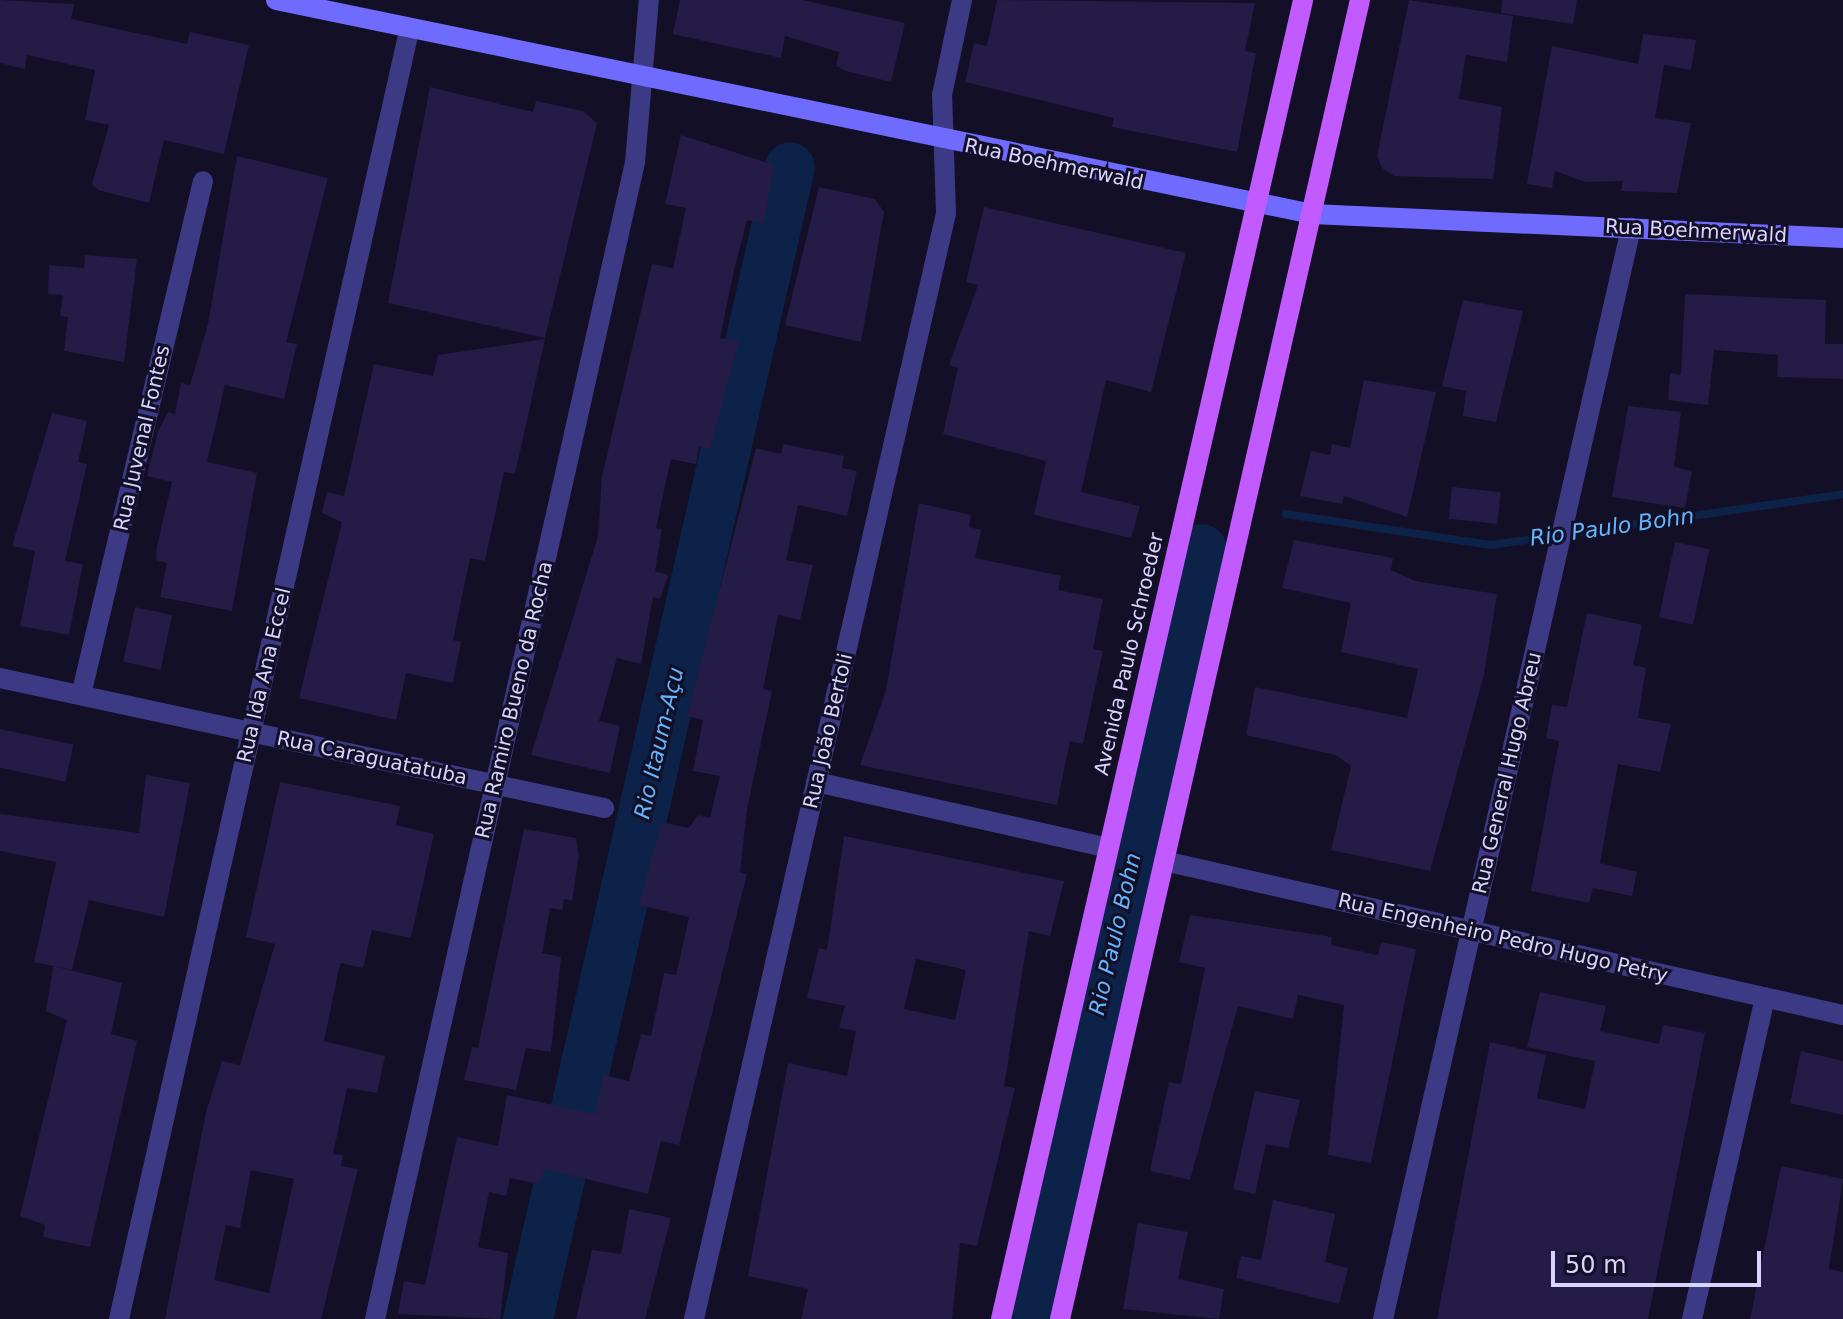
<!DOCTYPE html>
<html>
<head>
<meta charset="utf-8">
<style>
	body { margin:0 }
	#map { position:relative; width:1843px; height:1319px; overflow:hidden; background:#130f26; font-family:"DejaVu Sans",sans-serif }
	div>[style] { position:absolute }
	.stream>* { height:8px; margin:-4px; padding:0 4px; transform-origin:4px; border-radius:4px; background:#0c2248 }
	.river>* { height:50px; margin:-25px; padding:0 25px; transform-origin:25px; border-radius:25px; background:#0c2248 }
	.building>* { inset:0; background:#241b47; transform-origin:0 0 }
	.minor>* { height:20px; margin:-10px; padding:0 10px; transform-origin:10px; border-radius:10px; background:#3d3a85 }
	.tertiary>* { height:20px; margin:-10px; padding:0 10px; transform-origin:10px; border-radius:10px; background:#3d3a85 }
	.secondary>* { height:20px; margin:-10px; padding:0 10px; transform-origin:10px; border-radius:10px; background:#6f6bff }
	.primary>* { height:20px; margin:-10px; padding:0 10px; transform-origin:10px; border-radius:10px; background:#c25bff }
	span { translate:-50% -50%; white-space:nowrap; text-align:center; line-height:1.15; -webkit-text-stroke:6px #130f26; paint-order:stroke }
	.street-label { font-size:20px; color:#d9d4ff }
	.water-label { font-size:22px; color:#62b6ff; font-style:italic }
	.scale { position:absolute; left:1551px; top:1251px; width:210px; height:36px; box-sizing:border-box; border:4px solid #d9d4ff; border-top:0; padding-left:10px; font-size:24px; line-height:28px; white-space:nowrap; color:#d9d4ff; -webkit-text-stroke:6px #130f26; paint-order:stroke }
</style>
</head>
<body>
<div id="map">
	<div class="stream">
		<div style="left:1286px;top:514px;width:207px;rotate:8.6deg"></div>
		<div style="left:1491px;top:545px;width:356px;rotate:-8.2deg"></div>
	</div>
	<div class="river">
		<div style="left:528px;top:1319px;width:1181px;rotate:-77.19deg"></div>
		<div style="left:1029px;top:1319px;width:789px;rotate:-77.34deg"></div>
	</div>
	<div class="building">
		<div style="clip-path:polygon(0 0,74px 4px,71px 19px,187px 44px,190px 32px,249px 45px,224px 154px,164px 140px,149px 203px,98px 190px,92px 184px,109px 125px,85px 120px,95px 70px,27px 55px,25px 69px,0 63px)"></div>
		<div style="clip-path:polygon(680px 0,803px 0,905px 23px,891px 82px,846px 71px,836px 66px,839px 52px,785px 36px,781px 58px,673px 34px)"></div>
		<div style="clip-path:polygon(997px 0,1255px 3px,1245px 51px,1256px 53px,1237px 152px,1112px 127px,1114px 118px,965px 82px,974px 43px,987px 46px)"></div>
		<div style="clip-path:polygon(1409px 0,1513px 16px,1507px 62px,1466px 55px,1459px 99px,1502px 107px,1493px 179px,1394px 176px,1382px 168px,1377px 156px)"></div>
		<div style="clip-path:polygon(1502px 0,1577px 0,1573px 24px,1501px 13px)"></div>
		<div style="clip-path:polygon(1643px 34px,1696px 40px,1691px 70px,1664px 65px,1655px 118px,1691px 123px,1677px 193px,1621px 191px,1623px 181px,1585px 182px,1555px 171px,1552px 188px,1527px 184px,1552px 46px,1638px 64px)"></div>
		<div style="clip-path:polygon(430px 87px,533px 112px,536px 101px,583px 111px,597px 123px,545px 338px,388px 303px)"></div>
		<div style="clip-path:polygon(681px 135px,774px 165px,764px 223px,747px 220px,734px 270px,720px 338px,739px 341px,710px 449px,699px 447px,696px 464px,671px 459px,656px 528px,662px 529px,655px 571px,668px 575px,660px 599px,653px 597px,641px 664px,617px 658px,599px 721px,620px 726px,610px 773px,531px 755px,598px 536px,602px 476px,652px 264px,673px 268px,686px 208px,665px 204px)"></div>
		<div style="clip-path:polygon(237px 156px,328px 178px,286px 342px,297px 344px,284px 399px,225px 385px,207px 462px,257px 473px,232px 611px,160px 597px,167px 563px,156px 560px,157px 546px,172px 482px,147px 476px,158px 432px,168px 412px,175px 414px,181px 383px,190px 385px,208px 324px)"></div>
		<div style="clip-path:polygon(819px 187px,875px 199px,884px 212px,861px 342px,785px 325px)"></div>
		<div style="clip-path:polygon(984px 207px,1186px 253px,1151px 392px,1106px 380px,1081px 492px,1140px 506px,1131px 538px,1034px 515px,1046px 461px,943px 434px,958px 368px,949px 365px,978px 285px,966px 282px)"></div>
		<div style="clip-path:polygon(85px 255px,137px 259px,124px 362px,64px 351px,68px 317px,60px 316px,63px 295px,48px 294px,49px 265px,84px 268px)"></div>
		<div style="clip-path:polygon(1685px 294px,1826px 300px,1825px 344px,1843px 344px,1843px 379px,1777px 377px,1778px 355px,1714px 350px,1708px 405px,1668px 400px,1670px 373px,1681px 375px)"></div>
		<div style="clip-path:polygon(1463px 300px,1523px 311px,1496px 422px,1463px 416px,1466px 391px,1442px 386px)"></div>
		<div style="clip-path:polygon(545px 339px,515px 474px,504px 472px,485px 561px,470px 558px,453px 640px,461px 642px,453px 683px,406px 673px,396px 720px,299px 698px,342px 522px,322px 513px,327px 492px,344px 496px,374px 364px,433px 376px,438px 355px)"></div>
		<div style="clip-path:polygon(1364px 380px,1436px 392px,1407px 517px,1344px 496px,1342px 504px,1300px 496px,1311px 451px,1330px 455px,1332px 444px,1350px 448px)"></div>
		<div style="clip-path:polygon(1628px 406px,1681px 412px,1674px 467px,1692px 471px,1685px 508px,1612px 497px)"></div>
		<div style="clip-path:polygon(52px 413px,87px 421px,78px 462px,87px 464px,65px 561px,83px 564px,69px 635px,20px 626px,35px 551px,12px 546px)"></div>
		<div style="clip-path:polygon(783px 444px,844px 456px,842px 468px,857px 471px,847px 516px,798px 505px,786px 560px,813px 565px,800px 620px,778px 615px,763px 689px,772px 691px,747px 809px,740px 872px,747px 874px,679px 1145px,661px 1141px,648px 1194px,545px 1169px,539px 1184px,510px 1178px,506px 1196px,489px 1192px,478px 1247px,508px 1253px,500px 1319px,398px 1314px,404px 1281px,425px 1285px,457px 1137px,498px 1146px,507px 1095px,595px 1114px,603px 1075px,629px 1081px,641px 1034px,651px 1036px,664px 973px,676px 975px,689px 917px,639px 905px,661px 822px,689px 828px,698px 815px,710px 818px,720px 776px,693px 771px,703px 720px,687px 716px,756px 448px,781px 454px)"></div>
		<div style="left:1452px;top:487px;width:49px;height:32px;rotate:6deg"></div>
		<div style="clip-path:polygon(919px 503px,971px 515px,969px 527px,981px 530px,975px 558px,1061px 576px,1058px 590px,1103px 599px,1093px 649px,1103px 651px,1083px 744px,1070px 741px,1057px 805px,860px 765px,886px 690px)"></div>
		<div style="clip-path:polygon(1294px 540px,1393px 558px,1391px 570px,1415px 581px,1497px 594px,1484px 675px,1430px 871px,1331px 850px,1351px 766px,1336px 755px,1246px 735px,1255px 687px,1407px 718px,1418px 669px,1341px 652px,1351px 603px,1282px 588px)"></div>
		<div style="left:1675px;top:542px;width:35px;height:77px;rotate:12deg"></div>
		<div style="left:135px;top:607px;width:38px;height:56px;rotate:12deg"></div>
		<div style="clip-path:polygon(1587px 613px,1642px 625px,1633px 665px,1646px 668px,1638px 718px,1671px 724px,1660px 772px,1618px 764px,1600px 863px,1637px 872px,1632px 896px,1593px 888px,1589px 903px,1531px 891px,1559px 741px,1546px 738px,1552px 705px,1567px 707px)"></div>
		<div style="left:0;top:729px;width:75px;height:38px;rotate:12deg"></div>
		<div style="clip-path:polygon(146px 775px,190px 783px,164px 917px,89px 900px,72px 970px,34px 962px,56px 862px,0 851px,0 814px,139px 833px)"></div>
		<div style="clip-path:polygon(evenodd,280px 782px,400px 806px,396px 825px,434px 834px,411px 938px,372px 930px,363px 968px,341px 963px,338px 973px,324px 1041px,385px 1056px,377px 1093px,347px 1088px,333px 1154px,343px 1155px,341px 1166px,358px 1169px,321px 1319px,165px 1319px,206px 1112px,222px 1061px,240px 1065px,275px 944px,246px 937px,280px 782px,251px 1170px,294px 1179px,269px 1293px,214px 1280px,226px 1225px,240px 1228px,251px 1170px)"></div>
		<div style="clip-path:polygon(524px 829px,576px 838px,579px 856px,572px 901px,564px 899px,562px 910px,550px 908px,542px 953px,561px 957px,551px 1052px,526px 1048px,516px 1090px,464px 1080px,472px 1047px,478px 1048px)"></div>
		<div style="clip-path:polygon(evenodd,844px 836px,1064px 881px,1050px 936px,1029px 931px,1004px 1086px,1015px 1088px,977px 1246px,960px 1243px,952px 1319px,801px 1319px,808px 1289px,748px 1276px,788px 1063px,847px 1076px,856px 1031px,839px 1028px,845px 1006px,807px 998px,819px 948px,827px 950px,844px 836px,916px 959px,966px 970px,955px 1020px,904px 1009px,916px 959px)"></div>
		<div style="clip-path:polygon(1190px 915px,1332px 937px,1331px 945px,1378px 955px,1381px 942px,1416px 949px,1371px 1163px,1328px 1155px,1344px 1005px,1298px 995px,1293px 1019px,1238px 1006px,1190px 1180px,1150px 1171px,1169px 1082px,1181px 1084px,1205px 968px,1179px 962px)"></div>
		<div style="clip-path:polygon(53px 966px,122px 983px,111px 1034px,137px 1041px,90px 1247px,43px 1237px,45px 1225px,20px 1216px,67px 1020px,46px 1011px)"></div>
		<div style="clip-path:polygon(1540px 992px,1606px 1006px,1600px 1031px,1659px 1044px,1663px 1025px,1705px 1033px,1648px 1319px,1437px 1319px,1490px 1042px,1546px 1055px,1537px 1098px,1585px 1109px,1595px 1061px,1527px 1047px)"></div>
		<div style="clip-path:polygon(1801px 1051px,1843px 1061px,1843px 1115px,1790px 1103px)"></div>
		<div style="clip-path:polygon(1255px 1091px,1300px 1100px,1288px 1148px,1266px 1144px,1255px 1194px,1233px 1189px)"></div>
		<div style="clip-path:polygon(1781px 1166px,1843px 1179px,1829px 1269px,1843px 1272px,1843px 1319px,1750px 1319px)"></div>
		<div style="clip-path:polygon(1273px 1200px,1335px 1214px,1325px 1262px,1348px 1268px,1339px 1304px,1236px 1278px,1241px 1256px,1261px 1260px)"></div>
		<div style="clip-path:polygon(629px 1209px,671px 1218px,645px 1319px,576px 1319px,592px 1250px,621px 1254px)"></div>
		<div style="clip-path:polygon(1138px 1223px,1188px 1232px,1178px 1279px,1224px 1289px,1219px 1319px,1123px 1309px)"></div>
	</div>
	<div class="minor">
		<div style="left:0;top:678px;width:618px;rotate:12.15deg"></div>
		<div style="left:81px;top:695px;width:528px;rotate:-76.65deg"></div>
		<div style="left:816px;top:782px;width:300px;rotate:12.7deg"></div>
		<div style="left:1164px;top:861px;width:696px;rotate:12.78deg"></div>
		<div style="left:375px;top:1319px;width:1186px;rotate:-77.33deg"></div>
		<div style="left:635px;top:162px;width:163px;rotate:-85.1deg"></div>
		<div style="left:694px;top:1319px;width:1134px;rotate:-77.16deg"></div>
		<div style="left:946px;top:213px;width:118px;rotate:-91.9deg"></div>
		<div style="left:942px;top:95px;width:97px;rotate:-78.1deg"></div>
		<div style="left:1383px;top:1319px;width:1119px;rotate:-77.19deg"></div>
		<div style="left:1692px;top:1319px;width:330px;rotate:-77.2deg"></div>
	</div>
	<div class="tertiary">
		<div style="left:119px;top:1319px;width:1320px;rotate:-77.31deg"></div>
	</div>
	<div class="secondary">
		<div style="left:276px;top:0;width:1058px;rotate:11.67deg"></div>
		<div style="left:1312px;top:214px;width:532px;rotate:2.59deg"></div>
	</div>
	<div class="primary">
		<div style="left:1001px;top:1319px;width:1353px;rotate:-77.1deg"></div>
		<div style="left:1060px;top:1319px;width:1353px;rotate:-77.19deg"></div>
	</div>
	<div class="street-label">
		<span style="left:1054px;top:164px;rotate:12deg">Rua Boehmerwald</span>
		<span style="left:1696px;top:231px;rotate:3deg">Rua Boehmerwald</span>
		<span style="left:142px;top:438px;rotate:-77deg">Rua Juvenal Fontes</span>
		<span style="left:1129px;top:654px;rotate:-77deg">Avenida Paulo Schroeder</span>
		<span style="left:264px;top:675px;rotate:-77deg">Rua Ida Ana Eccel</span>
		<span style="left:514px;top:700px;rotate:-77deg">Rua Ramiro Bueno da Rocha</span>
		<span style="left:828px;top:731px;rotate:-77deg">Rua João Bertoli</span>
		<span style="left:372px;top:758px;rotate:12deg">Rua Caraguatatuba</span>
		<span style="left:1507px;top:773px;rotate:-77deg">Rua General Hugo Abreu</span>
		<span style="left:1503px;top:938px;rotate:13deg">Rua Engenheiro Pedro Hugo Petry</span>
	</div>
	<div class="water-label">
		<span style="left:1612px;top:527px;rotate:-8deg">Rio Paulo Bohn</span>
		<span style="left:659px;top:743px;rotate:-77deg">Rio Itaum-Açu</span>
		<span style="left:1115px;top:934px;rotate:-77deg">Rio Paulo Bohn</span>
	</div>
	<div class="scale">50 m</div>
</div>
</body>
</html>
